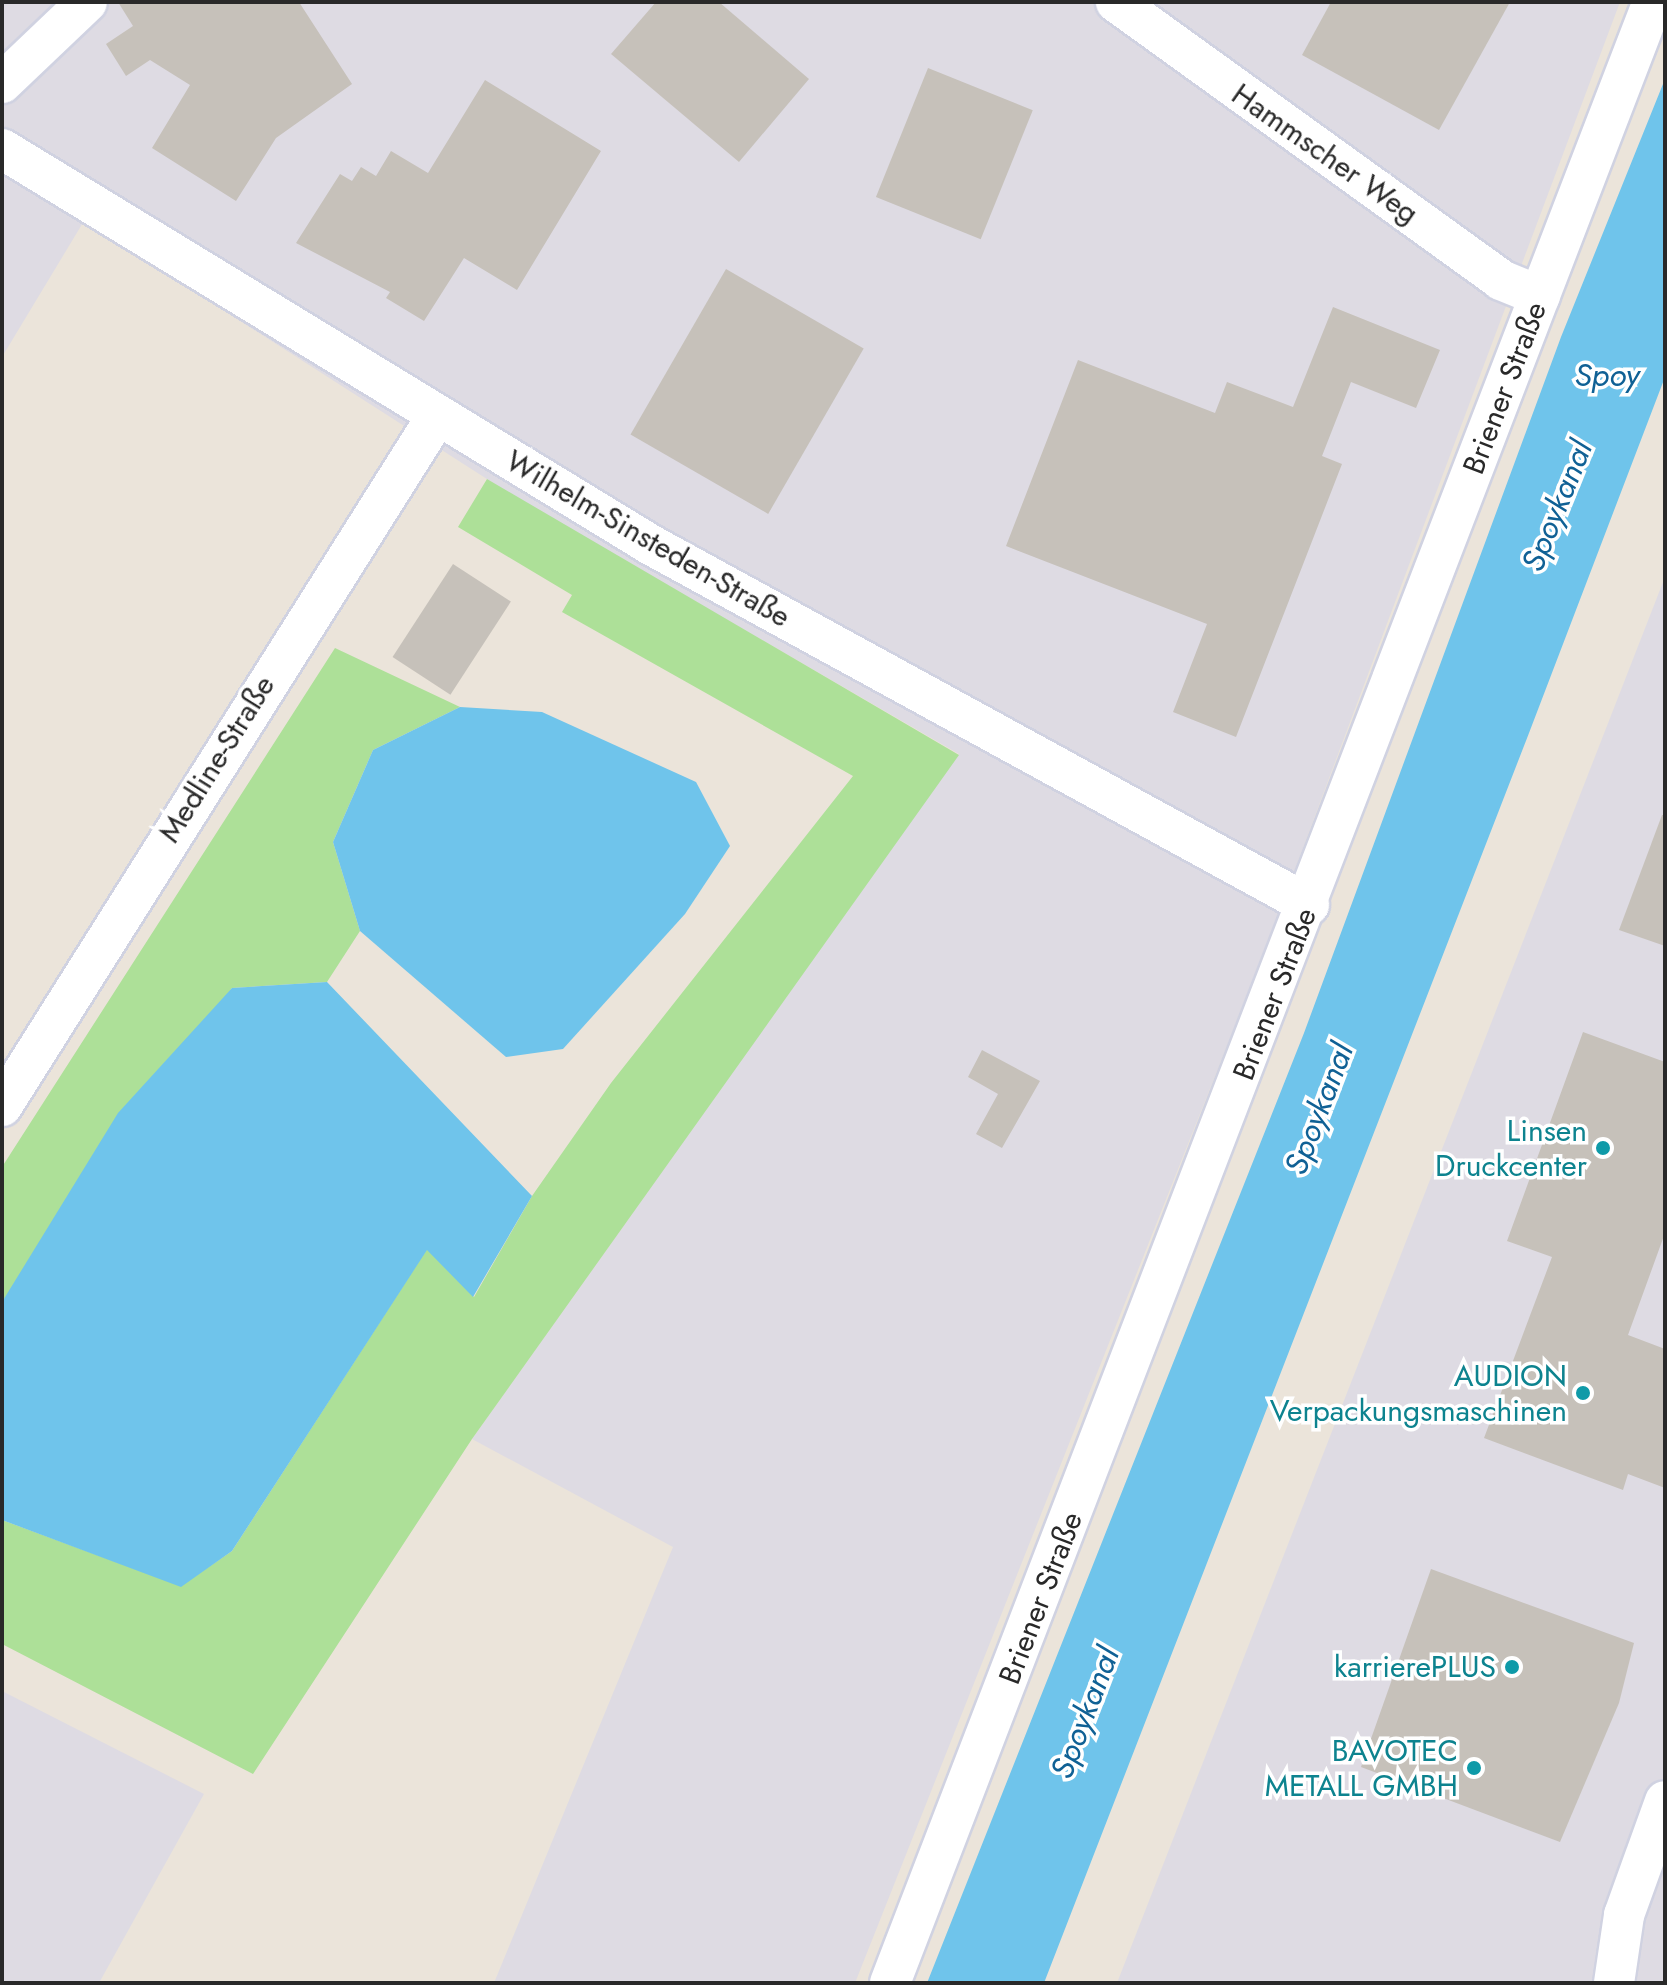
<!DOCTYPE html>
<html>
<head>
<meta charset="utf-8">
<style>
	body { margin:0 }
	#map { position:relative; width:1667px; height:1985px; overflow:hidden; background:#ebe4da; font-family:Jost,sans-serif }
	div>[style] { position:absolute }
	.industrial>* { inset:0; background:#dedbe3 }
	.green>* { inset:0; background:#ade098 }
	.water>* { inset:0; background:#6fc4eb }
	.building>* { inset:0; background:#c6c1ba; transform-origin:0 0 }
	.roads { filter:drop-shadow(2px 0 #d0d2e1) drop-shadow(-2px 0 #d0d2e1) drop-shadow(0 2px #d0d2e1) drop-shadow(0 -2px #d0d2e1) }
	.minor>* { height:40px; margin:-20px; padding:0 20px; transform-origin:20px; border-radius:20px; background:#fff }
	.dots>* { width:22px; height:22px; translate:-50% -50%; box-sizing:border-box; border:4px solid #fff; border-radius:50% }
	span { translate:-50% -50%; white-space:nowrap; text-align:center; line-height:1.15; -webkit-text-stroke:7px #fff; paint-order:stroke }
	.street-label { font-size:30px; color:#292929 }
	.culture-label { font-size:30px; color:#0d838f }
	.right { translate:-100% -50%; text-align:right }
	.water-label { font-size:32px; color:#106195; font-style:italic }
	.frame { position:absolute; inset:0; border:4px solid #292929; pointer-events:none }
</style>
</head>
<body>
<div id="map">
	<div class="industrial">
		<div style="clip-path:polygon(2px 2px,1620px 2px,1259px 965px,855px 1983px,494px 1983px,673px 1547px,472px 1439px,959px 754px,515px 497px,84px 221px,2px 357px)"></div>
		<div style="clip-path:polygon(1665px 577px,1665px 1983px,1117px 1983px)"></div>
		<div style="clip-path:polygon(2px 1691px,204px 1794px,99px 1983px,2px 1983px)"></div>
	</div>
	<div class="green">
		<div style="clip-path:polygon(487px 479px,959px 755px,472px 1439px,253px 1774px,2px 1644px,2px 1520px,181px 1586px,232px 1551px,427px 1249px,474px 1297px,532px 1196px,611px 1083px,853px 776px,562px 612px,572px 595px,458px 527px)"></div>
		<div style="clip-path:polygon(335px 648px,460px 707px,373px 750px,333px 842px,360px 931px,327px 982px,232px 988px,2px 1302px,2px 1167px)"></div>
	</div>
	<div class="water">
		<div style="clip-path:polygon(1665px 79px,1665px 377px,1529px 733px,1044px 1983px,927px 1983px,1304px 1033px,1561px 337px)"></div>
		<div style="clip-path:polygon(460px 707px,542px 712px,696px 782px,730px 846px,685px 914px,563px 1049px,506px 1057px,360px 931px,333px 842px,373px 750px)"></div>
		<div style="clip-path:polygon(327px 982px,532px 1196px,473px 1297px,427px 1250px,232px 1551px,181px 1587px,2px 1520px,2px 1302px,118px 1113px,232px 988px)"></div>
	</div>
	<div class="building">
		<div style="clip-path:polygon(118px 2px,299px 2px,352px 84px,276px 138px,236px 201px,152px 148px,190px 85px,150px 60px,126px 76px,106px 44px,133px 26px)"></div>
		<div style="clip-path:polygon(656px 2px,719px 2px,809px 79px,739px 162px,611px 54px)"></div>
		<div style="clip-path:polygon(1331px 2px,1510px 2px,1439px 130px,1302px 55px)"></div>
		<div style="left:928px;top:68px;width:113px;height:139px;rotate:22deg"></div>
		<div style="clip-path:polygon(485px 80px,601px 151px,517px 290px,464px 258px,424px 321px,386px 298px,390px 292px,296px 243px,340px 174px,352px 181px,361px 167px,376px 176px,391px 151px,428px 173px)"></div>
		<div style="left:726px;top:269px;width:159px;height:191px;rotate:30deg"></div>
		<div style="clip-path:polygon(1333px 307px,1440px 350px,1416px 408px,1351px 382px,1322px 456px,1342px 464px,1236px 737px,1173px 712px,1207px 624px,1006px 546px,1078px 360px,1215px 413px,1227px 382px,1293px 407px)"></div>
		<div style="left:453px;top:564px;width:69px;height:111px;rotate:33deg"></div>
		<div style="clip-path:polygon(1662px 815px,1665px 815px,1665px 946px,1619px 930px)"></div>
		<div style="clip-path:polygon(1583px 1032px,1665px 1062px,1665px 1233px,1628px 1335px,1665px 1349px,1665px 1488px,1628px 1474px,1623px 1490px,1484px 1438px,1552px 1257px,1507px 1241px)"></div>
		<div style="clip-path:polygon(982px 1050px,1040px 1081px,1002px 1148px,976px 1134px,998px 1094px,968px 1077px)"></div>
		<div style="clip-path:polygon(1431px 1569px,1634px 1643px,1619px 1703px,1560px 1842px,1361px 1767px)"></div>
	</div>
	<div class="roads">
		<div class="minor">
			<div style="left:1116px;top:2px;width:475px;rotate:35.8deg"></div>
			<div style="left:1501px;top:280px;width:42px;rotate:22.3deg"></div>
			<div style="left:2px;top:83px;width:117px;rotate:-43.6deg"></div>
			<div style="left:2px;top:149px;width:760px;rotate:31.39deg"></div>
			<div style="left:651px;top:545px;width:750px;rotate:28.68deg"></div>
			<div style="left:2px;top:1106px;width:816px;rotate:-57.77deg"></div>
			<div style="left:890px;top:1983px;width:2123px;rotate:-68.94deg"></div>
			<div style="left:1614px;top:1983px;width:69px;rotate:-81.6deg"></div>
			<div style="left:1624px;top:1915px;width:121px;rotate:-70.2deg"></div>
		</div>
	</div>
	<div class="dots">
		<div style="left:1603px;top:1148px;background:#0f9aa8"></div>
		<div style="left:1583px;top:1393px;background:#0f9aa8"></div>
		<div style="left:1512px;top:1667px;background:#0f9aa8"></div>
		<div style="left:1474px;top:1768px;background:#0f9aa8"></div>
	</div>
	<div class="street-label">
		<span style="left:1325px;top:154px;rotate:35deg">Hammscher Weg</span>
		<span style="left:1505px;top:388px;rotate:-69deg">Briener Straße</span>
		<span style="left:648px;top:539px;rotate:30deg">Wilhelm-Sinsteden-Straße</span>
		<span style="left:217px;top:759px;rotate:-58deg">Medline-Straße</span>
		<span style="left:1275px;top:994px;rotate:-69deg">Briener Straße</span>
		<span style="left:1041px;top:1598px;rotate:-69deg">Briener Straße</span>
	</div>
	<div class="culture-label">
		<span class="right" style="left:1587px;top:1148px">Linsen<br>Druckcenter</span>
		<span class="right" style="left:1567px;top:1393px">AUDION<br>Verpackungsmaschinen</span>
		<span class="right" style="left:1496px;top:1667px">karrierePLUS</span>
		<span class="right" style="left:1458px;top:1768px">BAVOTEC<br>METALL GMBH</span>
	</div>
	<div class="water-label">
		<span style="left:1607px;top:375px">Spoy</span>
		<span style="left:1557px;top:506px;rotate:-68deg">Spoykanal</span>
		<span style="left:1319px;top:1109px;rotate:-69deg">Spoykanal</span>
		<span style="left:1085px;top:1713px;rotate:-69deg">Spoykanal</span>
	</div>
	<div class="frame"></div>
</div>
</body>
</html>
